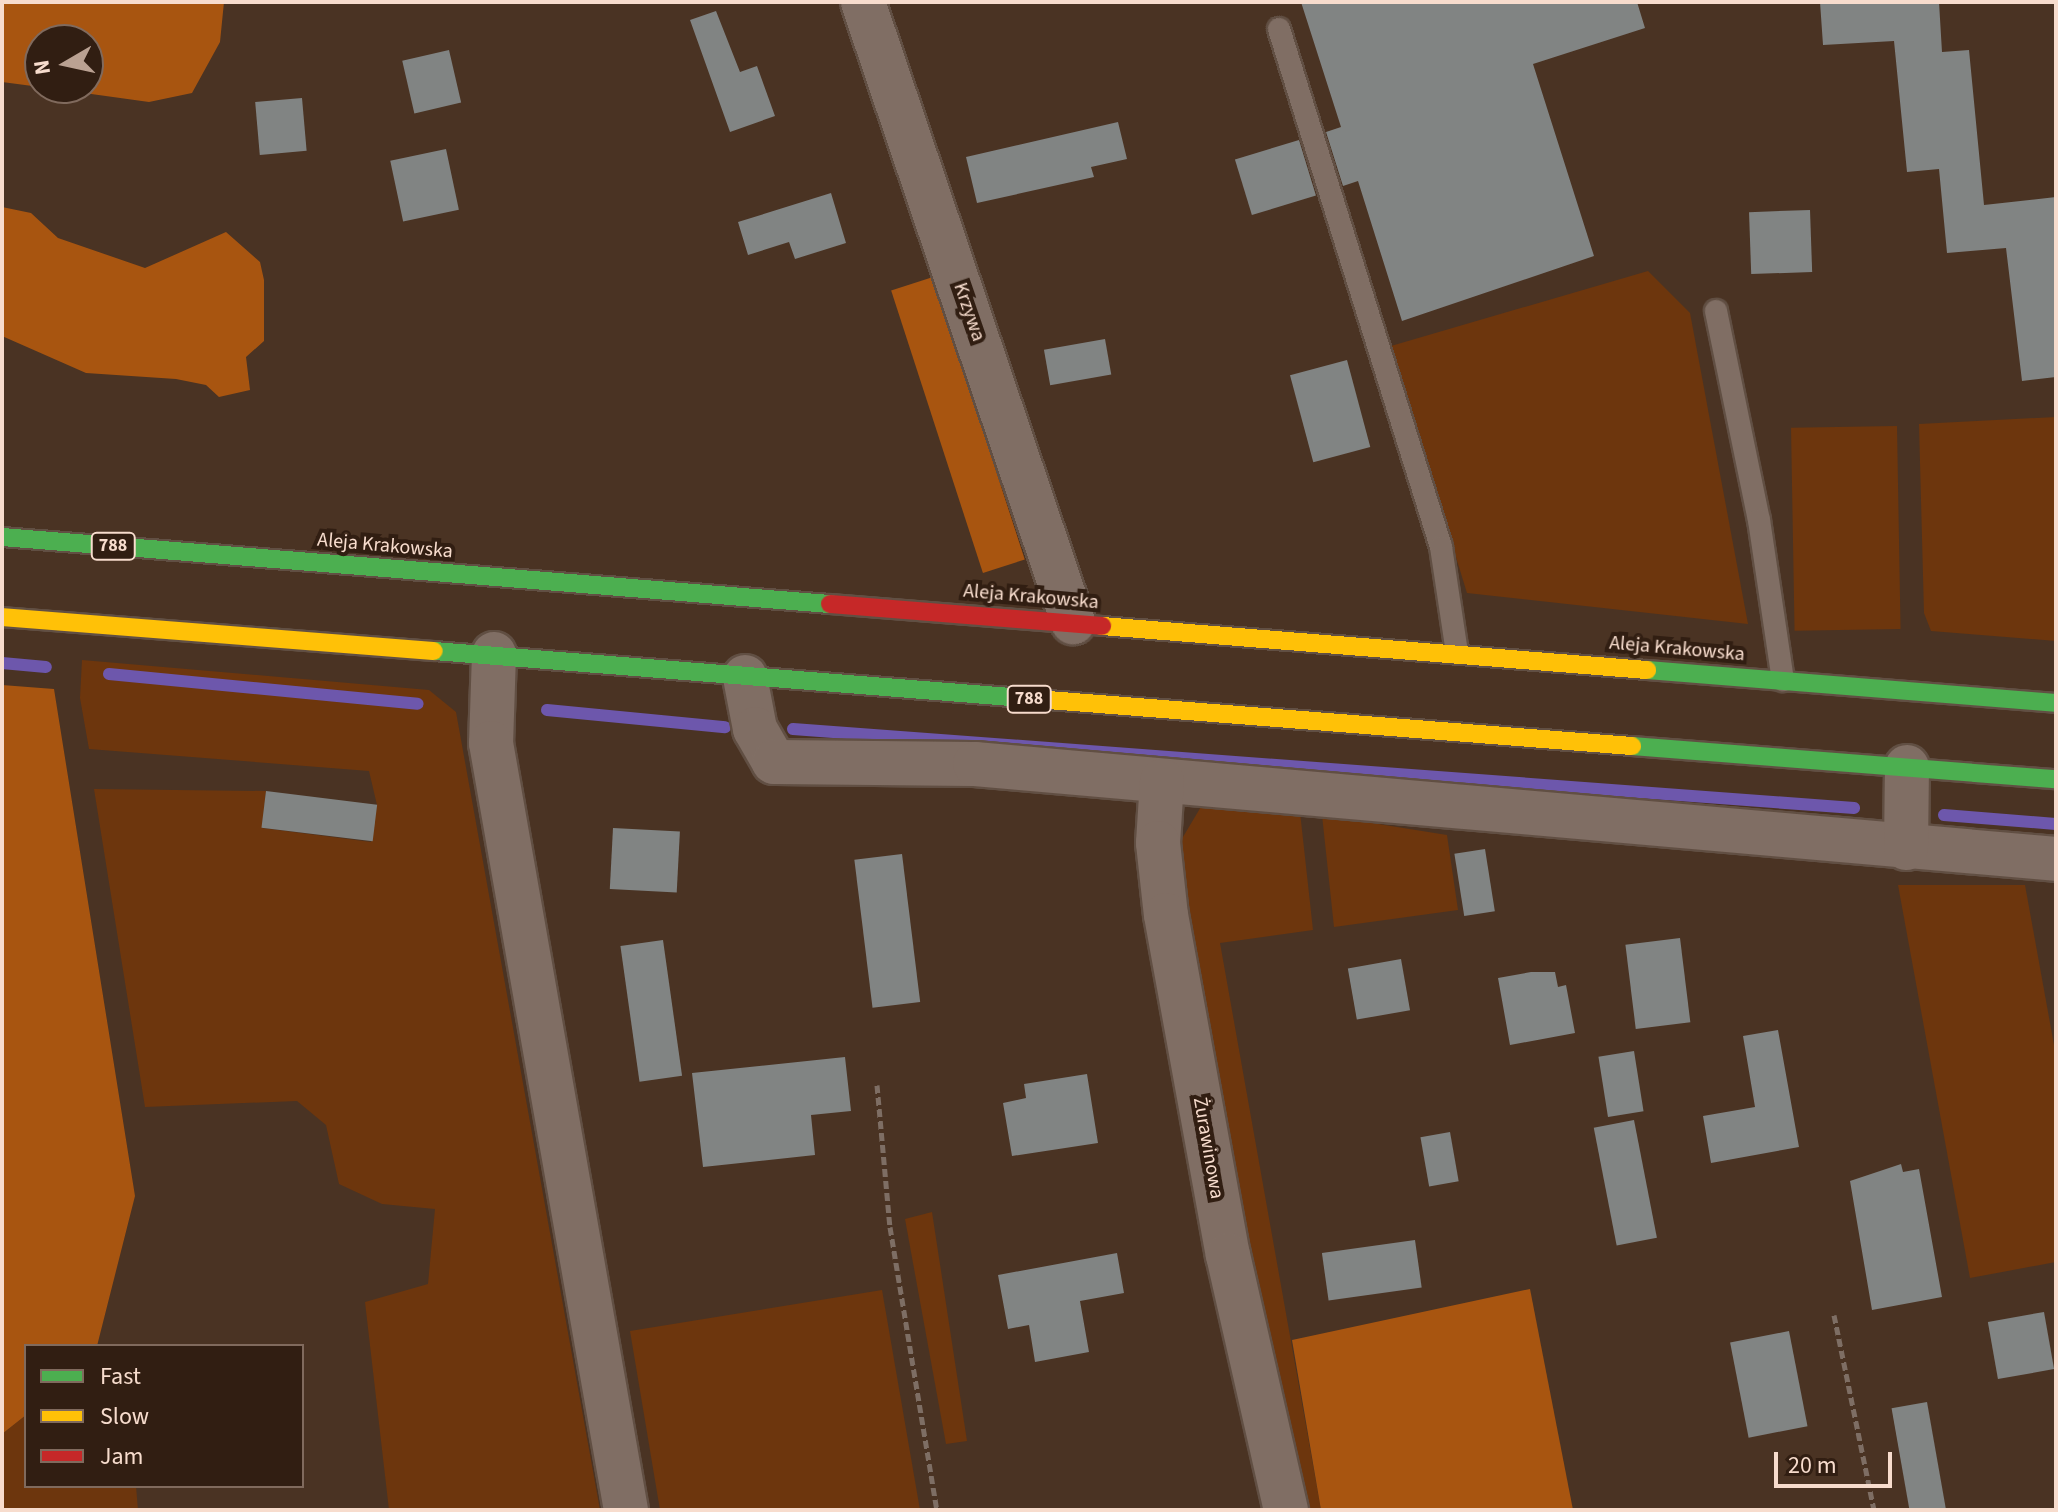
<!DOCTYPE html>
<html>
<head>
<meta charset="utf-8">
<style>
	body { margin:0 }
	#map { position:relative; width:2058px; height:1512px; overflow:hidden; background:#4a3323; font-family:"Source Sans 3",sans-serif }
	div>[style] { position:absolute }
	.green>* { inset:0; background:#6d360d; transform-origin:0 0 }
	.forest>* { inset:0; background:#a85510; transform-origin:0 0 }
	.stream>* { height:12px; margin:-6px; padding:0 6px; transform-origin:6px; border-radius:6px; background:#6d57ac }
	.building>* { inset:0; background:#818483; transform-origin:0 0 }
	.path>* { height:5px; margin-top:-2.5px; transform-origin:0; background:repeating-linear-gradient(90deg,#7e6e64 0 8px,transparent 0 12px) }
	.roads { filter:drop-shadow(2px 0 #614f43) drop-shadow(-2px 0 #614f43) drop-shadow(0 2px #614f43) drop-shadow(0 -2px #614f43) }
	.lane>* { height:22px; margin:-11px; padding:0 11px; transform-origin:11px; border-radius:11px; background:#806e64 }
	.street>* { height:44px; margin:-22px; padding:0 22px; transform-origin:22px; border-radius:22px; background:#806e64 }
	.fast>* { height:18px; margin:-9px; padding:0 9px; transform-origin:9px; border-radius:9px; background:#4caf50 }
	.slow>* { height:18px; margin:-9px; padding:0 9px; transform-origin:9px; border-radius:9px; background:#ffc107 }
	.jam>* { height:18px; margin:-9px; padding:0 9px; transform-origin:9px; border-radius:9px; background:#c62828 }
	span { translate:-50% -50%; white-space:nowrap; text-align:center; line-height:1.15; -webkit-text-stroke:8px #311e12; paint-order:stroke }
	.shield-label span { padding:2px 6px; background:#311e12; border:2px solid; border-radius:6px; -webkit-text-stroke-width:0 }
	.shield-label { font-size:18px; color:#f7dccd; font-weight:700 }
	.street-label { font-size:20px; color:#f7dccd }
	.frame { position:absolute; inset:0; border:4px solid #f7dccd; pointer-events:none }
	.legend { position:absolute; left:24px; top:1344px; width:280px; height:144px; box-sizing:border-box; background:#311e12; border:2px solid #806a5d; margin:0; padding:10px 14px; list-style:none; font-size:24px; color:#f7dccd }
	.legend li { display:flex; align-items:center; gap:16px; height:40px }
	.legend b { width:40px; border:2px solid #806a5d }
	.north { position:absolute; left:24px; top:24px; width:80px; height:80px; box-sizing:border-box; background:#311e12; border:2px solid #806a5d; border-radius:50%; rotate:261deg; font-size:22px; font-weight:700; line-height:32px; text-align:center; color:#f7dccd }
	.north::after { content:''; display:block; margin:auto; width:28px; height:36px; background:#baa192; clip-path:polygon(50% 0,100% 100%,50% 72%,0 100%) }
	.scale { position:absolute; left:1774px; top:1452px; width:118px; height:36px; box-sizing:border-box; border:4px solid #f7dccd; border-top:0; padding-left:10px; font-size:24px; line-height:28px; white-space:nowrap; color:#f7dccd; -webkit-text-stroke:6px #311e12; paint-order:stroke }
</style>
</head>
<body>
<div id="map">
	<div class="green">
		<div style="clip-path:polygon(1648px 271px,1690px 313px,1748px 624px,1467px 593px,1391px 346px)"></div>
		<div style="clip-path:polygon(2056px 417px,2056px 641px,1931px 631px,1924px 613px,1919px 424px)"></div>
		<div style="left:1897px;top:426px;width:203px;height:106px;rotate:89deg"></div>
		<div style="clip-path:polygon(82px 660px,429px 690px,456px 712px,600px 1510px,389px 1510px,365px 1302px,428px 1284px,435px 1209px,382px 1204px,339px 1184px,326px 1125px,297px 1101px,145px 1107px,94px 789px,266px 791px,262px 828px,371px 842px,377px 805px,369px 771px,89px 749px,80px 698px)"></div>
		<div style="clip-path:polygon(1202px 805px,1300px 812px,1313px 930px,1220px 943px,1321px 1510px,1296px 1510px,1179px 873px,1180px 842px)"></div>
		<div style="clip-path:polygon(1322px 815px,1447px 835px,1458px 910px,1334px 927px)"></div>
		<div style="clip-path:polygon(1898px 885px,2025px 885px,2056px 1056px,2056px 1262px,1970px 1278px)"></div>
		<div style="clip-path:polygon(932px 1212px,967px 1441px,946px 1444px,905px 1219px)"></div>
		<div style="clip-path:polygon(882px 1290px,920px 1510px,660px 1510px,630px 1331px)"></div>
		<div style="clip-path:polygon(26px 1415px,26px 1486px,136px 1486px,138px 1510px,2px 1510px,2px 1434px)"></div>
	</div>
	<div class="forest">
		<div style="clip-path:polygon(2px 2px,224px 2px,220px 42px,192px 93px,149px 102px,48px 88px,88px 88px,88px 40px,40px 40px,40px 87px,2px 82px)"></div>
		<div style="clip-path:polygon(2px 207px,31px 213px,58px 238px,145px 268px,226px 232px,260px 262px,264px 280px,264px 341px,246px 357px,250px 390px,219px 397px,206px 385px,176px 379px,86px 373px,2px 336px)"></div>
		<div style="left:933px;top:277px;width:297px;height:44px;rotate:72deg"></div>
		<div style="clip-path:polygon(2px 685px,54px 689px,135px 1196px,97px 1346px,26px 1346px,26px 1415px,2px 1434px)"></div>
		<div style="clip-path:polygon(1530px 1289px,1573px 1510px,1321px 1510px,1292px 1340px)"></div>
	</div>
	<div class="stream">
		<div style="left:2px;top:663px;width:44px;rotate:5.2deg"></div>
		<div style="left:109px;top:674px;width:310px;rotate:5.5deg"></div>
		<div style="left:547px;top:710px;width:179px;rotate:5.5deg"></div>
		<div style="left:793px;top:729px;width:1064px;rotate:4.26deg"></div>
		<div style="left:1944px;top:815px;width:112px;rotate:4.6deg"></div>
	</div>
	<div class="building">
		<div style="clip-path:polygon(1301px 2px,1637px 2px,1645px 28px,1533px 64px,1594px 256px,1402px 321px,1358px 181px,1343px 186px,1326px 132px,1341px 127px)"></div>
		<div style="clip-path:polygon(1820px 2px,1939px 2px,1942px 52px,1969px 50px,1984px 205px,2056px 197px,2056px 377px,2022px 381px,2006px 248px,1947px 253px,1939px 169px,1907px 172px,1894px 41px,1823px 45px)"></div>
		<div style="clip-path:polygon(716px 11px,740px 72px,757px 66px,775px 116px,730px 132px,690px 20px)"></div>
		<div style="left:449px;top:50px;width:54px;height:48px;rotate:77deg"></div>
		<div style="left:302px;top:98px;width:53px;height:47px;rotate:85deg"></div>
		<div style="clip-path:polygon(1118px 122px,1127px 159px,1091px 167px,1094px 177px,977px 203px,966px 157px)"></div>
		<div style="left:1299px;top:140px;width:58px;height:67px;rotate:73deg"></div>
		<div style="left:446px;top:149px;width:62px;height:57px;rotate:78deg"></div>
		<div style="clip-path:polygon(831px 193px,846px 243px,795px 259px,789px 242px,748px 255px,738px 222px)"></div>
		<div style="left:1810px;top:210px;width:62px;height:61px;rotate:88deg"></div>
		<div style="left:1105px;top:339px;width:36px;height:62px;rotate:80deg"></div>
		<div style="left:1347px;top:360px;width:90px;height:59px;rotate:75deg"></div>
		<div style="left:266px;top:791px;width:112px;height:37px;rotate:7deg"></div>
		<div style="left:613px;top:828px;width:67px;height:61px;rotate:3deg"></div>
		<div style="left:1485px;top:849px;width:63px;height:31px;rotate:81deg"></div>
		<div style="left:902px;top:854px;width:149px;height:48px;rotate:83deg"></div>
		<div style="left:1680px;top:938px;width:85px;height:55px;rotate:83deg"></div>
		<div style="left:663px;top:940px;width:137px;height:43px;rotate:82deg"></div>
		<div style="left:1401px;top:959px;width:52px;height:54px;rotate:80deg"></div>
		<div style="clip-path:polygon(1531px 972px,1555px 972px,1558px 987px,1566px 985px,1575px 1033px,1510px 1045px,1498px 978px)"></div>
		<div style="clip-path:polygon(1778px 1030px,1799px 1147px,1711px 1163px,1703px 1116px,1755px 1107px,1743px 1036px)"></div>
		<div style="left:1634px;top:1051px;width:61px;height:36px;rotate:81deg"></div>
		<div style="clip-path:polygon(845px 1057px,851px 1111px,811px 1115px,815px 1155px,703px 1167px,692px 1073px)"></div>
		<div style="clip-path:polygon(1087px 1074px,1098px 1143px,1012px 1156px,1003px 1103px,1026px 1098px,1024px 1084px)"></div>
		<div style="left:1634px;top:1120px;width:120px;height:41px;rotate:79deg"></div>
		<div style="left:1450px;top:1132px;width:50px;height:30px;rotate:80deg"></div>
		<div style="clip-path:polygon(1901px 1164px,1903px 1172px,1919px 1169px,1942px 1297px,1872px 1310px,1850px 1181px)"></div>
		<div style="left:1415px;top:1240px;width:48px;height:94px;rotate:82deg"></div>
		<div style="clip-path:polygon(1117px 1253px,1124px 1293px,1080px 1301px,1089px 1352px,1035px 1362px,1029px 1325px,1008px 1329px,998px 1275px)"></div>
		<div style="left:2044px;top:1312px;width:58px;height:57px;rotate:80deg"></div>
		<div style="left:1789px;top:1331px;width:97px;height:60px;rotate:79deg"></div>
		<div style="left:1927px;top:1402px;width:110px;height:36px;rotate:80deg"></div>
	</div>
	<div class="path">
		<div style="left:877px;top:1085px;width:143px;rotate:84.8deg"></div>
		<div style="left:890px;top:1227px;width:287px;rotate:80.6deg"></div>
		<div style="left:1834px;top:1315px;width:199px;rotate:78.4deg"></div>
	</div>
	<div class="roads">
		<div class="lane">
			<div style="left:1279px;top:29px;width:543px;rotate:72.63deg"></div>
			<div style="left:1441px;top:547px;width:107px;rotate:81.4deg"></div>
			<div style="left:1716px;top:311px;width:213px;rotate:78.4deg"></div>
			<div style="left:1759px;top:520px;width:162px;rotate:81.5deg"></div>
		</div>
		<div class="street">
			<div style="left:863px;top:2px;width:655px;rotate:71.29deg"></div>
			<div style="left:494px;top:654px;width:89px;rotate:91.9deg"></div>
			<div style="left:491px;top:743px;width:779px;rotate:80.02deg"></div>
			<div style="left:745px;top:677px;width:53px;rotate:79.1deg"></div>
			<div style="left:755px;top:729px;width:38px;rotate:60deg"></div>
			<div style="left:774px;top:762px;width:201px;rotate:0.6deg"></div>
			<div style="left:975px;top:764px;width:1085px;rotate:5.02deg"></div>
			<div style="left:1162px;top:781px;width:62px;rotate:93.7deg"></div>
			<div style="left:1158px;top:843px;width:72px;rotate:83.7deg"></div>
			<div style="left:1166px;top:915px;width:346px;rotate:79.7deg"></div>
			<div style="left:1228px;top:1255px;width:262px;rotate:77.2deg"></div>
			<div style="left:1906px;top:848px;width:81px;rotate:-89.3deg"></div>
		</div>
		<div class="fast">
			<div style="left:2px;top:537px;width:831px;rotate:4.63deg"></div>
			<div style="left:434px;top:651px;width:591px;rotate:4.56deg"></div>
			<div style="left:1647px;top:670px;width:410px;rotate:4.6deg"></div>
			<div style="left:1632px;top:746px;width:425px;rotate:4.5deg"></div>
		</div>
		<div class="slow">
			<div style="left:2px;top:617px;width:433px;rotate:4.5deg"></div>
			<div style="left:1102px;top:626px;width:547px;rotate:4.62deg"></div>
			<div style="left:1023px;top:698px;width:611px;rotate:4.51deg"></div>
		</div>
		<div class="jam">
			<div style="left:830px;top:604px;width:273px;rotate:4.6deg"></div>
		</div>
	</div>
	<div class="shield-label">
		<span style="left:113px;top:546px">788</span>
		<span style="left:1029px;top:699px">788</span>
	</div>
	<div class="street-label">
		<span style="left:969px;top:312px;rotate:71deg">Krzywa</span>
		<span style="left:385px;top:546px;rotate:5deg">Aleja Krakowska</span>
		<span style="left:1031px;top:597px;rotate:5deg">Aleja Krakowska</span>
		<span style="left:1677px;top:649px;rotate:5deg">Aleja Krakowska</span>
		<span style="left:1208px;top:1148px;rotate:80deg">Żurawinowa</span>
	</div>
	<div class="frame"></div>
	<ul class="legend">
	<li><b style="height:10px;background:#4caf50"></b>Fast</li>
	<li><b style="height:10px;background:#ffc107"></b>Slow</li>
	<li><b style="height:10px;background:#c62828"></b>Jam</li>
	</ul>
	<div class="north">N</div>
	<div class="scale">20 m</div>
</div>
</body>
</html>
